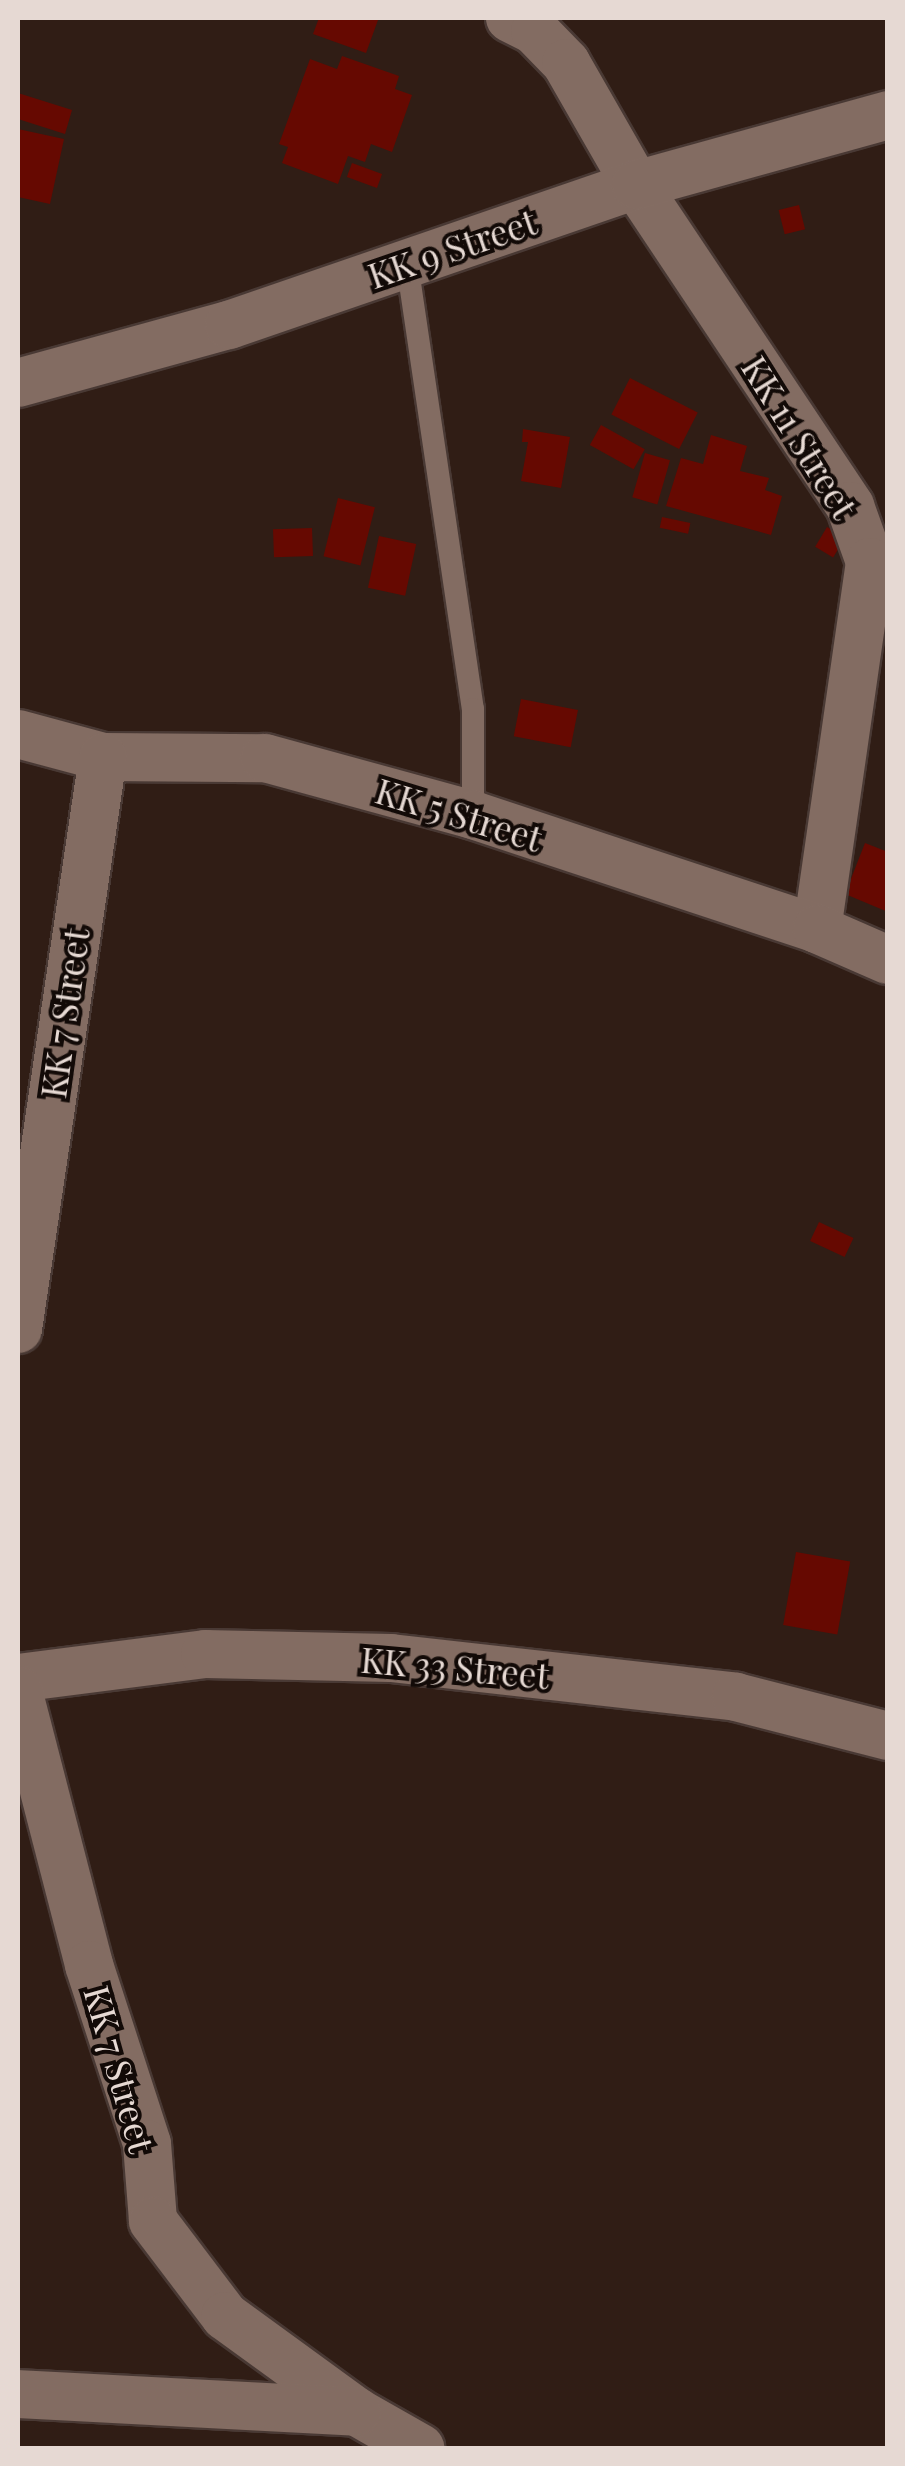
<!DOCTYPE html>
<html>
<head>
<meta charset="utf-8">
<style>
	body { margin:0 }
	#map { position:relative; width:905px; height:2466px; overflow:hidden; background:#301d15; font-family:"Playfair Display",serif }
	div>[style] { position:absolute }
	.building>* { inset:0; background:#660901; transform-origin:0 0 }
	.roads { filter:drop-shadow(2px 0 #493934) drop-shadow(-2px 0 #493934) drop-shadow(0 2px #493934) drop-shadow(0 -2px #493934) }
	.service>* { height:22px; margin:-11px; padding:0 11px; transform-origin:11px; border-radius:11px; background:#836c62 }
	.minor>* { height:48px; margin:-24px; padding:0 24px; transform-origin:24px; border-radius:24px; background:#836c62 }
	span { translate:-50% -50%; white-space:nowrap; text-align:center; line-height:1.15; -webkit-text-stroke:8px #120a07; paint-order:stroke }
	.street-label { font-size:35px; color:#e6d9d3 }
	.frame { position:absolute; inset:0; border:20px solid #e6d9d3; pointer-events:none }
</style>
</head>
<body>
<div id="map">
	<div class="building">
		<div style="clip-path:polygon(319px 18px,378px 20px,366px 53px,313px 34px)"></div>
		<div style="clip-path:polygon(342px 56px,399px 76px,395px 89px,412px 95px,392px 152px,371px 144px,365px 162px,348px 156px,338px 184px,282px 163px,288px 147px,279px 144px,310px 59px,337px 69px)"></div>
		<div style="clip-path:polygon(18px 93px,72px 110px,65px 134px,18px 119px)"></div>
		<div style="clip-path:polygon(18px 129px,64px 139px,50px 204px,18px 197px)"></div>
		<div style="left:352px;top:163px;width:32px;height:15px;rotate:20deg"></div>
		<div style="left:799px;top:205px;width:25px;height:21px;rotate:76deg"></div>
		<div style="left:630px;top:378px;width:76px;height:41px;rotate:27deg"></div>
		<div style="left:601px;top:425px;width:50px;height:23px;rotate:29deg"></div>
		<div style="clip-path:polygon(523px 429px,570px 437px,561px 488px,521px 481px,528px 442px,522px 442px)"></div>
		<div style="clip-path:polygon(711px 435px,747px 446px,740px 471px,769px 478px,765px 490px,782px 496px,771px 535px,666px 506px,681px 458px,703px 464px)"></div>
		<div style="left:645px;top:453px;width:26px;height:46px;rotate:16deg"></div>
		<div style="left:338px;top:498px;width:38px;height:60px;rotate:14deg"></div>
		<div style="left:662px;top:517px;width:29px;height:11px;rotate:12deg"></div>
		<div style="left:827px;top:527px;width:21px;height:23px;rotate:31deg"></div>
		<div style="left:312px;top:528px;width:28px;height:39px;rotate:88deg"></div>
		<div style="left:379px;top:536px;width:38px;height:53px;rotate:12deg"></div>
		<div style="left:521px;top:699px;width:58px;height:38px;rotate:11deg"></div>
		<div style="clip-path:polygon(865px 843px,888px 852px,888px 912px,845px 894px)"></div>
		<div style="left:819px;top:1222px;width:38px;height:21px;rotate:25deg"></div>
		<div style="left:796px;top:1552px;width:55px;height:74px;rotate:10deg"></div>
	</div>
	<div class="roads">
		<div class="service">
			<div style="left:407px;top:263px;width:451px;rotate:81.6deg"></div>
			<div style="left:473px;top:709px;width:106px;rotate:90deg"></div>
		</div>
		<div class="minor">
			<div style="left:510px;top:18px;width:28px;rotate:27deg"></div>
			<div style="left:535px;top:31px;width:45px;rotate:45.9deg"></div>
			<div style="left:566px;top:63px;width:141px;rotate:60.2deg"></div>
			<div style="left:636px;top:185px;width:386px;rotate:56.3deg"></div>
			<div style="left:850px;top:506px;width:59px;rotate:70.3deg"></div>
			<div style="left:870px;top:562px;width:371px;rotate:98.2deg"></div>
			<div style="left:18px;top:383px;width:219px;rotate:-15.4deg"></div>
			<div style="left:229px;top:325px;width:430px;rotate:-19deg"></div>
			<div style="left:636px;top:185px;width:262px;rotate:-15.5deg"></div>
			<div style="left:18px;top:734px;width:88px;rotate:15.1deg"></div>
			<div style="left:103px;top:757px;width:162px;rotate:0.4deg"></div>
			<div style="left:265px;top:758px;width:216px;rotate:15.3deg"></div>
			<div style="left:473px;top:815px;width:362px;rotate:18.3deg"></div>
			<div style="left:817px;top:929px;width:77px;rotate:23.6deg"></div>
			<div style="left:18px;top:1329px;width:578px;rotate:-81.55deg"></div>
			<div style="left:18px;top:1678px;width:189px;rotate:-7.3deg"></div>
			<div style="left:205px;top:1654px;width:186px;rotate:1.2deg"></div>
			<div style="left:391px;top:1658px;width:347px;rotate:6.4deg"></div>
			<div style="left:736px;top:1697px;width:157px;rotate:14.4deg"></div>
			<div style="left:18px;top:1690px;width:284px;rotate:75.5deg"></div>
			<div style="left:89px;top:1965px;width:188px;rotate:72deg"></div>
			<div style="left:147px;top:2144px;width:77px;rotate:85.5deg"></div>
			<div style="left:153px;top:2221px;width:119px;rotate:52.8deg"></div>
			<div style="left:225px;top:2316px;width:163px;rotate:36deg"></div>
			<div style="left:357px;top:2412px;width:73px;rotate:29.7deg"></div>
			<div style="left:18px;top:2394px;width:339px;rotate:3deg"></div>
		</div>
	</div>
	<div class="street-label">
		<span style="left:452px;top:248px;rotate:-19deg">KK 9 Street</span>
		<span style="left:800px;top:437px;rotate:58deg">KK 11 Street</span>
		<span style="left:459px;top:814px;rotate:17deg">KK 5 Street</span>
		<span style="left:64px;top:1013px;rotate:-82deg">KK 7 Street</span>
		<span style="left:455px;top:1667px;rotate:5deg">KK 33 Street</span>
		<span style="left:120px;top:2069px;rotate:74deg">KK 7 Street</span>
	</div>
	<div class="frame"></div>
</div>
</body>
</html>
